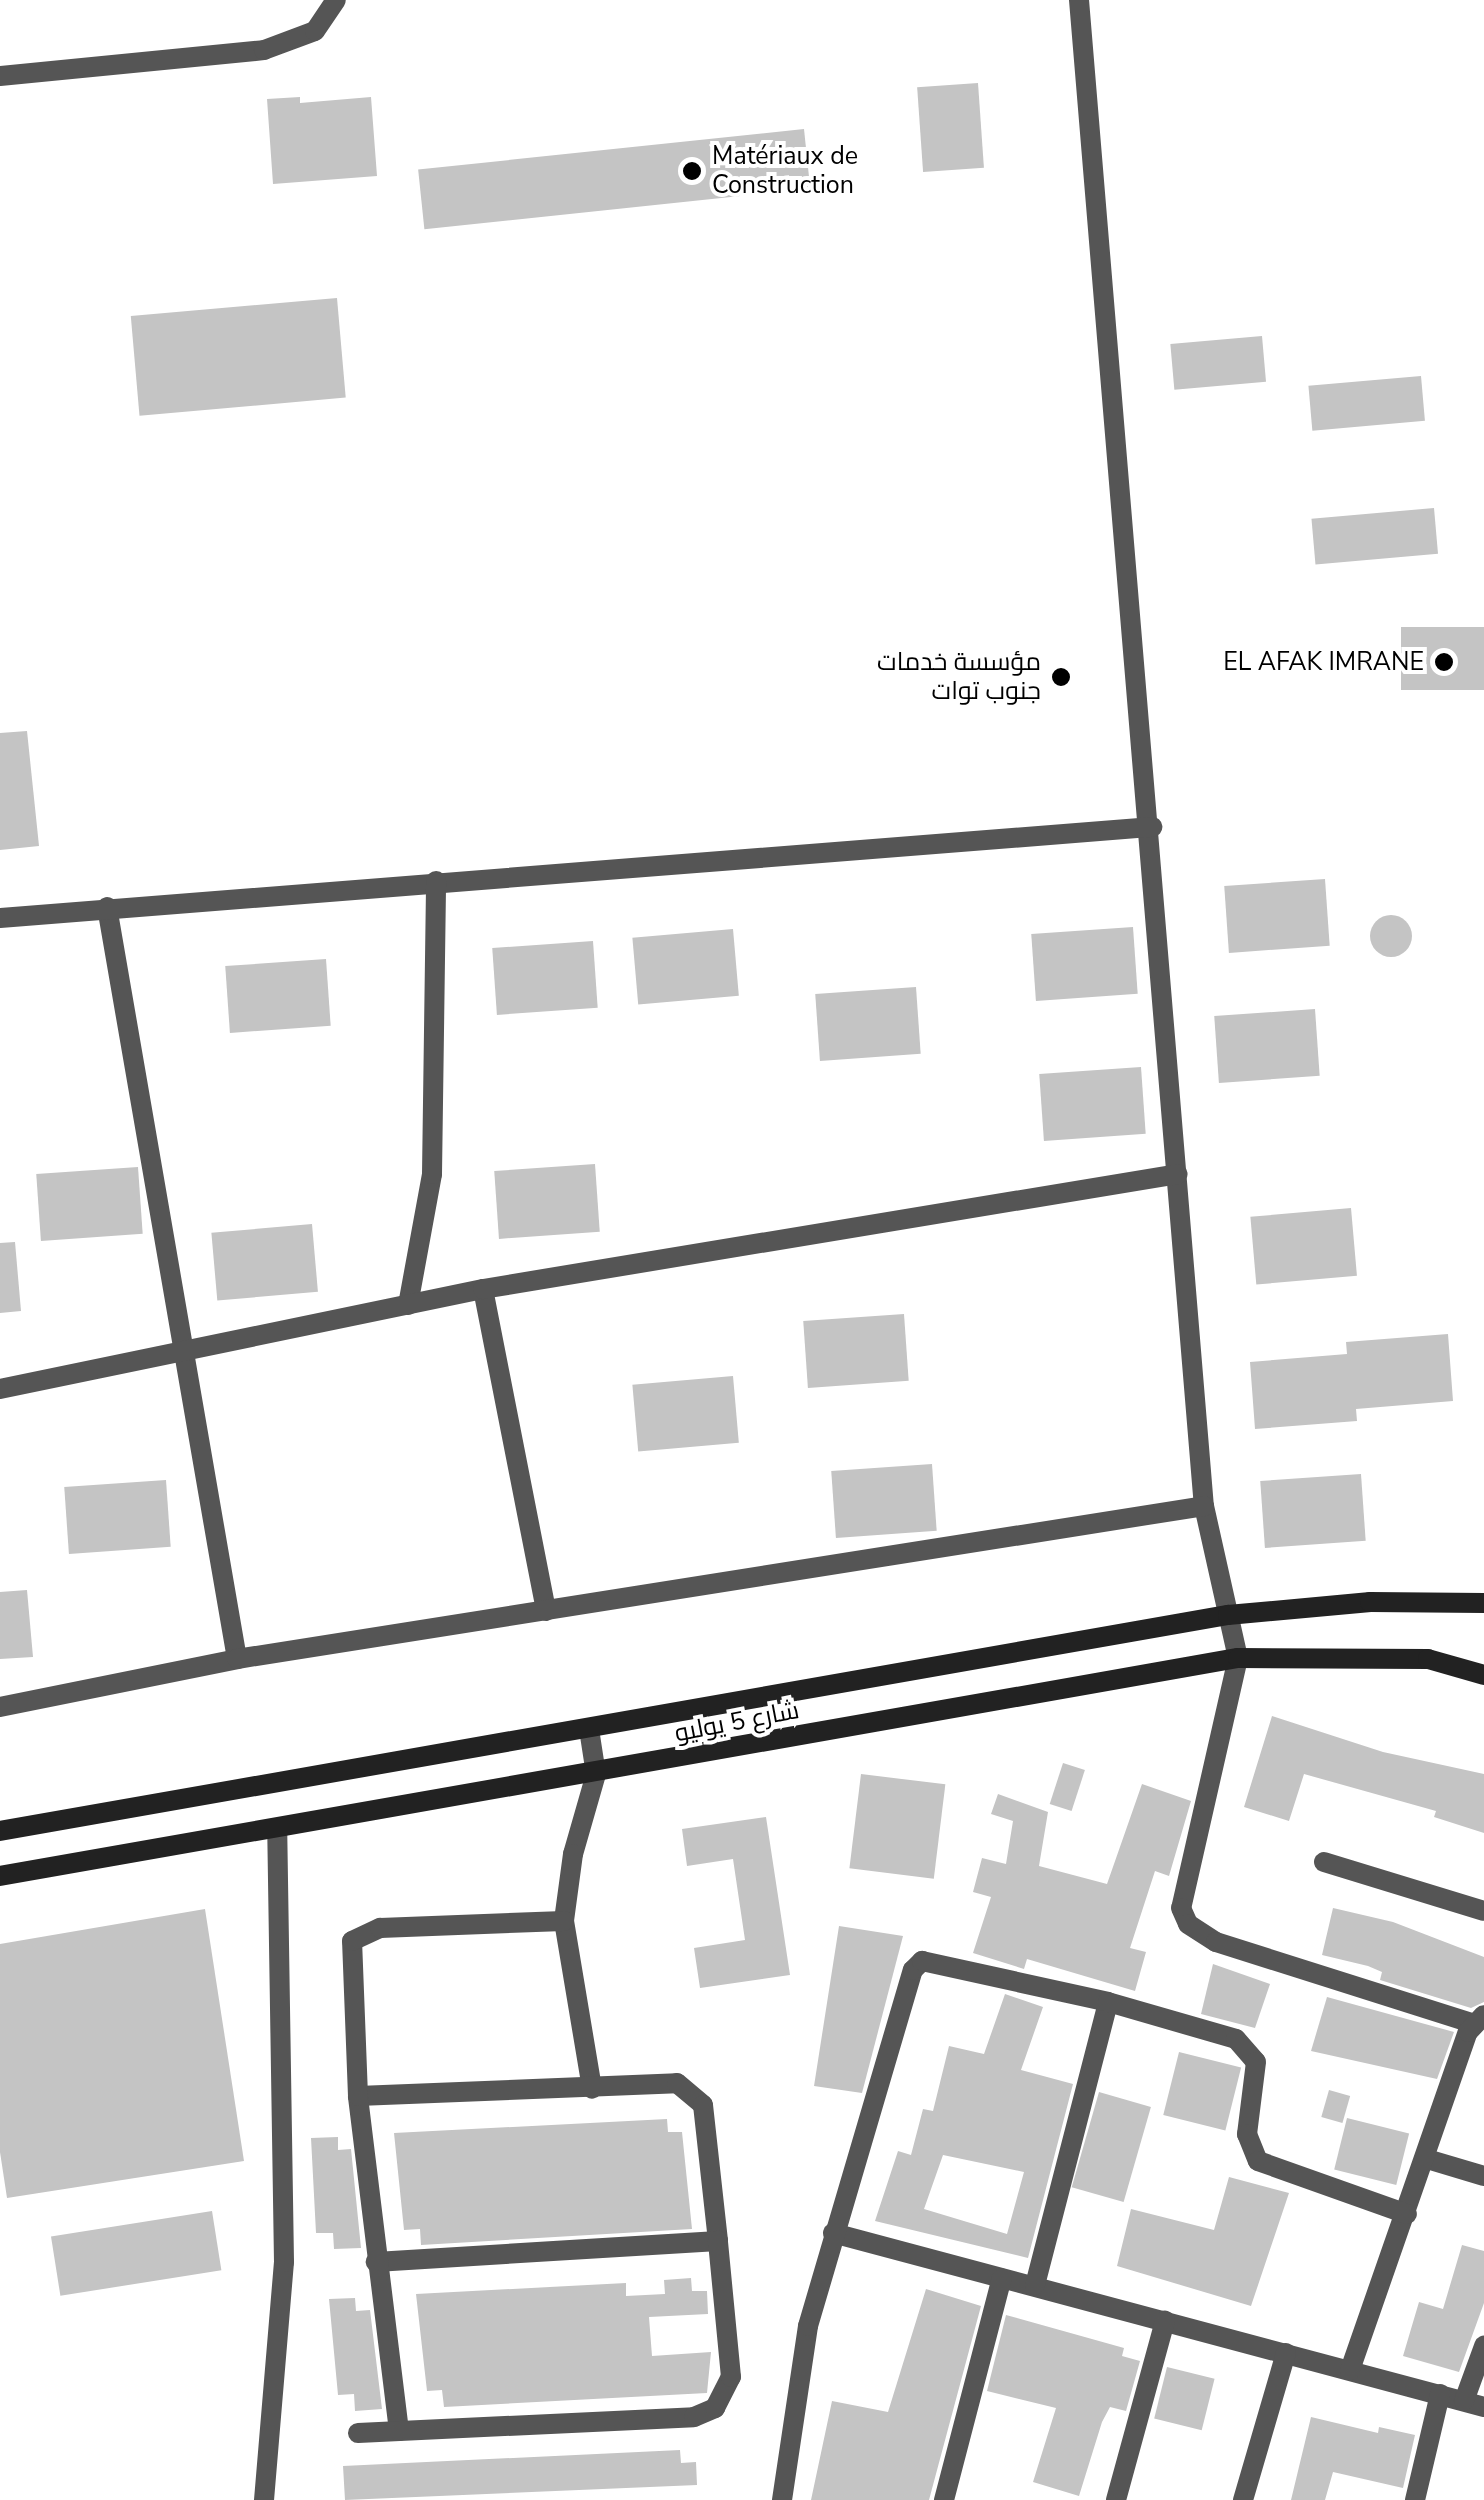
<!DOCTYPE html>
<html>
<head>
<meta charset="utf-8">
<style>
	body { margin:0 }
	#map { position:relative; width:1484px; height:2500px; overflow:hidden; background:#fff; font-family:"Nunito Sans",Cairo,sans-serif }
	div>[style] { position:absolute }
	.building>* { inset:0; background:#c4c4c4; transform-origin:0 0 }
	.round { border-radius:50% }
	.street>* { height:20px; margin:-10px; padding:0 10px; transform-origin:10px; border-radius:10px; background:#555 }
	.secondary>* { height:20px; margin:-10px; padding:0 10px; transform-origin:10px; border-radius:10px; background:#222 }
	.dots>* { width:28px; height:28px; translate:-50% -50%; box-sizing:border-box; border:5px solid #fff; border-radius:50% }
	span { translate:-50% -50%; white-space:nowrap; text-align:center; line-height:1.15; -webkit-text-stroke:8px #fff; paint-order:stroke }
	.poi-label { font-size:25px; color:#000 }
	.left { translate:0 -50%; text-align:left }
	.right { translate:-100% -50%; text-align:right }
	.street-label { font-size:25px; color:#000 }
</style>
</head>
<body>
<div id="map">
	<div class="building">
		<div style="left:978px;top:83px;width:85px;height:61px;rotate:86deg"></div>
		<div style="clip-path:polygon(300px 97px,300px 103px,371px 97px,377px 176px,273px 184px,267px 99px)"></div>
		<div style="left:804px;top:129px;width:60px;height:388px;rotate:84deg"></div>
		<div style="left:337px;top:298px;width:100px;height:207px;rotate:85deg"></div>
		<div style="left:1262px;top:336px;width:46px;height:92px;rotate:85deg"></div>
		<div style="left:1421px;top:376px;width:45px;height:113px;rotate:85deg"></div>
		<div style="left:1434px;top:508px;width:46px;height:123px;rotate:85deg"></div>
		<div style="left:1484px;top:627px;width:63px;height:83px;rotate:90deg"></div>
		<div style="clip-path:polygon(27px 731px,39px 846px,0 850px,0 733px)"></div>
		<div style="left:1325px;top:879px;width:67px;height:101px;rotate:86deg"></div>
		<div class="round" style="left:1370px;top:915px;width:42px;height:42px"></div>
		<div style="left:1133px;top:927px;width:67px;height:102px;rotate:86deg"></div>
		<div style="left:733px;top:929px;width:67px;height:101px;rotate:85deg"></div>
		<div style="left:593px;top:941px;width:67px;height:101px;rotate:86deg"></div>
		<div style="left:326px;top:959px;width:67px;height:101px;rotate:86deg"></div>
		<div style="left:916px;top:987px;width:67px;height:101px;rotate:86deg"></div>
		<div style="left:1315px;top:1009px;width:67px;height:101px;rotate:86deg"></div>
		<div style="left:1141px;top:1067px;width:67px;height:102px;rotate:86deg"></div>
		<div style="left:595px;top:1164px;width:68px;height:101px;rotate:86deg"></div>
		<div style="left:138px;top:1167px;width:67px;height:102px;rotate:86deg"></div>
		<div style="left:1351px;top:1208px;width:68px;height:101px;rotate:85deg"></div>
		<div style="left:312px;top:1224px;width:68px;height:101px;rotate:85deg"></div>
		<div style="clip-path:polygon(15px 1242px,21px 1311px,0 1313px,0 1243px)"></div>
		<div style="left:904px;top:1314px;width:67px;height:101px;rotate:86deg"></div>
		<div style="clip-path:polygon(1448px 1334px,1453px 1401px,1356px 1409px,1357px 1421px,1255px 1429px,1250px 1362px,1347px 1354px,1346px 1342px)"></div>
		<div style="left:733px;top:1376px;width:67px;height:101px;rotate:85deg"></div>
		<div style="left:932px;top:1464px;width:67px;height:101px;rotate:86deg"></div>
		<div style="left:1361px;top:1474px;width:67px;height:101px;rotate:86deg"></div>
		<div style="left:166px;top:1480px;width:67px;height:102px;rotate:86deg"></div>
		<div style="clip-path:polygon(27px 1590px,33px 1657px,0 1659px,0 1592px)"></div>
		<div style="clip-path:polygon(1272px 1716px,1383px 1752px,1484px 1774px,1484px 1833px,1434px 1817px,1436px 1811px,1304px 1774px,1289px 1821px,1244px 1807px)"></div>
		<div style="left:1063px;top:1763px;width:23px;height:43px;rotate:18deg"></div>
		<div style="left:861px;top:1774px;width:85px;height:95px;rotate:7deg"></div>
		<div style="clip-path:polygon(1142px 1784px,1191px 1801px,1169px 1876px,1155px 1871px,1130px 1948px,1146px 1952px,1135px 1991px,1027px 1959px,1024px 1969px,973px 1953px,991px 1897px,973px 1892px,982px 1858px,1006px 1864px,1013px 1821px,991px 1814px,998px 1794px,1048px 1812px,1039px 1866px,1107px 1884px)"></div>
		<div style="clip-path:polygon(766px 1817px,790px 1975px,700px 1988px,694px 1948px,745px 1940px,733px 1859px,687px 1866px,682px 1829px)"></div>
		<div style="clip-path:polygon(1333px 1908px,1393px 1922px,1484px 1957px,1484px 2002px,1471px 2008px,1380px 1980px,1382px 1972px,1368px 1966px,1322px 1955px)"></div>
		<div style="clip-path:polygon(205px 1909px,244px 2161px,7px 2198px,0 2152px,0 1944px)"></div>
		<div style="clip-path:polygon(839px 1926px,903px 1936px,862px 2093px,814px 2086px)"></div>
		<div style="clip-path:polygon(1213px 1964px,1270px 1984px,1255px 2028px,1201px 2014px)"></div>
		<div style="clip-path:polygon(evenodd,1005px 1994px,1043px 2007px,1021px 2070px,1073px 2084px,1028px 2258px,875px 2221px,898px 2151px,911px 2155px,923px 2109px,933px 2111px,949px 2046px,984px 2054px,1005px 1994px,943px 2155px,1024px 2172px,1007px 2234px,924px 2209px,943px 2155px)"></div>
		<div style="clip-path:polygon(1327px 1997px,1454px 2032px,1437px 2079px,1311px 2051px)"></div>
		<div style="left:1179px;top:2052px;width:64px;height:65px;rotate:14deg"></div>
		<div style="left:1329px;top:2090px;width:22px;height:28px;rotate:16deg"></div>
		<div style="left:1099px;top:2092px;width:54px;height:99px;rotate:16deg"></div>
		<div style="left:1347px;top:2118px;width:64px;height:53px;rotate:14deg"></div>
		<div style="clip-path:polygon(667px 2119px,668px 2132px,682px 2132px,692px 2229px,421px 2245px,420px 2229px,404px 2230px,394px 2133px)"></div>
		<div style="clip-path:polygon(338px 2137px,338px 2150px,351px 2149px,361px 2248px,334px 2249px,333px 2233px,316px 2233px,311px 2138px)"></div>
		<div style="clip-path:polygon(1229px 2177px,1289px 2193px,1251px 2306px,1117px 2266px,1131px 2209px,1214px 2230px)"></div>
		<div style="left:212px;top:2211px;width:60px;height:163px;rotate:81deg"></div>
		<div style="clip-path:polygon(1462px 2245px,1484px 2251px,1484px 2303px,1459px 2372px,1403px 2356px,1419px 2302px,1443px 2309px)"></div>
		<div style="clip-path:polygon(691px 2278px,692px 2291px,707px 2291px,708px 2314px,649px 2317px,652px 2356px,711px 2352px,707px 2393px,444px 2407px,442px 2390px,427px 2391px,416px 2294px,626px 2283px,626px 2296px,665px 2294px,664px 2280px)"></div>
		<div style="clip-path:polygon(926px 2289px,981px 2306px,929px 2500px,811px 2500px,832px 2401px,888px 2412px)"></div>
		<div style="clip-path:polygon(355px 2298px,356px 2311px,370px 2310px,382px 2409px,355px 2411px,354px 2394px,338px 2395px,329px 2299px)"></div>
		<div style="clip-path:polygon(1006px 2315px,1124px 2348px,1122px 2356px,1140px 2361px,1126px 2411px,1110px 2407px,1102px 2422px,1079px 2496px,1033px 2482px,1056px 2408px,987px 2391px)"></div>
		<div style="left:1167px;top:2367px;width:49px;height:53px;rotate:14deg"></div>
		<div style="clip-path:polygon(1311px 2417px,1378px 2433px,1379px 2427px,1415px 2435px,1403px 2488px,1333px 2472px,1325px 2500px,1291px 2500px)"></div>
		<div style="clip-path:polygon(680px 2450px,681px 2463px,696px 2462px,697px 2485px,345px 2500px,343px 2466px)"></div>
	</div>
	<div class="street">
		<div style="left:1079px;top:0;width:1511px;rotate:85.26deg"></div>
		<div style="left:1204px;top:1506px;width:156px;rotate:77.4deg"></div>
		<div style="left:1238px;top:1658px;width:256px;rotate:102.8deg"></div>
		<div style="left:1181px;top:1908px;width:17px;rotate:66deg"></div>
		<div style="left:1188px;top:1924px;width:33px;rotate:33deg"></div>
		<div style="left:1216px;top:1942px;width:269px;rotate:17.6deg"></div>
		<div style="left:0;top:76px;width:265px;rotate:-5.6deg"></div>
		<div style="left:264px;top:50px;width:54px;rotate:-20.4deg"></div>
		<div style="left:315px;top:31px;width:37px;rotate:-56deg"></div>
		<div style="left:107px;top:907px;width:763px;rotate:80.19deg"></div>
		<div style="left:0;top:918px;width:1156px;rotate:-4.52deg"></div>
		<div style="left:483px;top:1289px;width:328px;rotate:78.9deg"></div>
		<div style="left:408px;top:1305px;width:133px;rotate:-79.6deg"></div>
		<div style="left:432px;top:1174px;width:293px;rotate:-89.2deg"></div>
		<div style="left:0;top:1389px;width:493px;rotate:-11.7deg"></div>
		<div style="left:483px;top:1289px;width:704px;rotate:-9.4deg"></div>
		<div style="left:0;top:1707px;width:242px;rotate:-11.4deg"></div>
		<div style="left:237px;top:1659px;width:979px;rotate:-8.99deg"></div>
		<div style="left:589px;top:1729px;width:46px;rotate:81.2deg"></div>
		<div style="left:596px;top:1774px;width:83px;rotate:106deg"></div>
		<div style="left:573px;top:1854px;width:68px;rotate:97.7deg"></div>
		<div style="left:564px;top:1921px;width:170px;rotate:80.5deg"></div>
		<div style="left:1324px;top:1862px;width:167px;rotate:17deg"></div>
		<div style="left:358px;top:2096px;width:319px;rotate:-2.3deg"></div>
		<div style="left:677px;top:2083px;width:34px;rotate:40deg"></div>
		<div style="left:703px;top:2105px;width:137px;rotate:83.7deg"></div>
		<div style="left:718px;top:2241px;width:343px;rotate:176.5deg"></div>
		<div style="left:1427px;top:2159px;width:59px;rotate:16.6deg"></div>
		<div style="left:833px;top:2233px;width:674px;rotate:14.96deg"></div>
		<div style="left:1035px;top:2285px;width:292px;rotate:-75.5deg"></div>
		<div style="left:1350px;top:2370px;width:358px;rotate:-70.8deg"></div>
		<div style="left:1468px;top:2032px;width:23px;rotate:-47deg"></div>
		<div style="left:1464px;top:2401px;width:59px;rotate:-70deg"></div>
		<div style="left:399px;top:2431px;width:337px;rotate:-97deg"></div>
		<div style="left:358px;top:2096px;width:155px;rotate:-92.2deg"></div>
		<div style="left:352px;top:1941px;width:31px;rotate:-25deg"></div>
		<div style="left:380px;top:1928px;width:184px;rotate:-2.2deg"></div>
		<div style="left:358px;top:2433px;width:336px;rotate:-2.7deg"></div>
		<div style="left:694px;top:2417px;width:23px;rotate:-23deg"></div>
		<div style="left:715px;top:2408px;width:35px;rotate:-63deg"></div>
		<div style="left:731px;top:2377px;width:137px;rotate:-95.5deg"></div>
		<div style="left:264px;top:2500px;width:239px;rotate:-85.2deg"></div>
		<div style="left:284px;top:2262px;width:433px;rotate:-90.9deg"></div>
		<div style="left:782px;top:2500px;width:176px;rotate:-81.5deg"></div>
		<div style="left:808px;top:2326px;width:371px;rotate:-73.6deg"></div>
		<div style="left:913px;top:1970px;width:13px;rotate:-45deg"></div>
		<div style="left:922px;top:1961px;width:190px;rotate:12.4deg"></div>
		<div style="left:1108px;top:2002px;width:133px;rotate:16.1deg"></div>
		<div style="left:1236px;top:2039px;width:30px;rotate:49deg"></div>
		<div style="left:1256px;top:2062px;width:73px;rotate:97.1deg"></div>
		<div style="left:1247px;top:2134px;width:29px;rotate:68deg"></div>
		<div style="left:1258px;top:2161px;width:158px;rotate:19.6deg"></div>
		<div style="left:944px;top:2500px;width:229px;rotate:-75.4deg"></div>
		<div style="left:1116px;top:2500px;width:186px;rotate:-74.7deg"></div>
		<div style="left:1243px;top:2500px;width:153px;rotate:-73.7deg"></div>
		<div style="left:1415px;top:2500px;width:109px;rotate:-76.7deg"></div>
	</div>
	<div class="secondary">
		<div style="left:0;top:1831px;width:1247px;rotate:-9.98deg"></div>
		<div style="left:1228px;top:1615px;width:143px;rotate:-5.2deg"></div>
		<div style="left:1370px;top:1602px;width:114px;rotate:0.5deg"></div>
		<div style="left:0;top:1876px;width:1257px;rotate:-9.99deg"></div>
		<div style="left:1238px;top:1658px;width:190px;rotate:0.3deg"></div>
		<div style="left:1428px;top:1659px;width:58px;rotate:15.9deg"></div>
	</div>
	<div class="dots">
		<div style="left:692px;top:171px;background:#000"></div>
		<div style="left:1444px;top:662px;background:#000"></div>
		<div style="left:1061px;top:677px;background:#000"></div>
	</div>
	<div class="poi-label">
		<span class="left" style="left:712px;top:171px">Matériaux de<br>Construction</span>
		<span class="right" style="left:1424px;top:662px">EL AFAK IMRANE</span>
		<span class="right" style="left:1041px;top:677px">مؤسسة خدمات<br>جنوب توات</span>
	</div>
	<div class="street-label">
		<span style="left:737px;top:1722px;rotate:-11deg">شارع 5 يوليو</span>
	</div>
</div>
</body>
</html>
